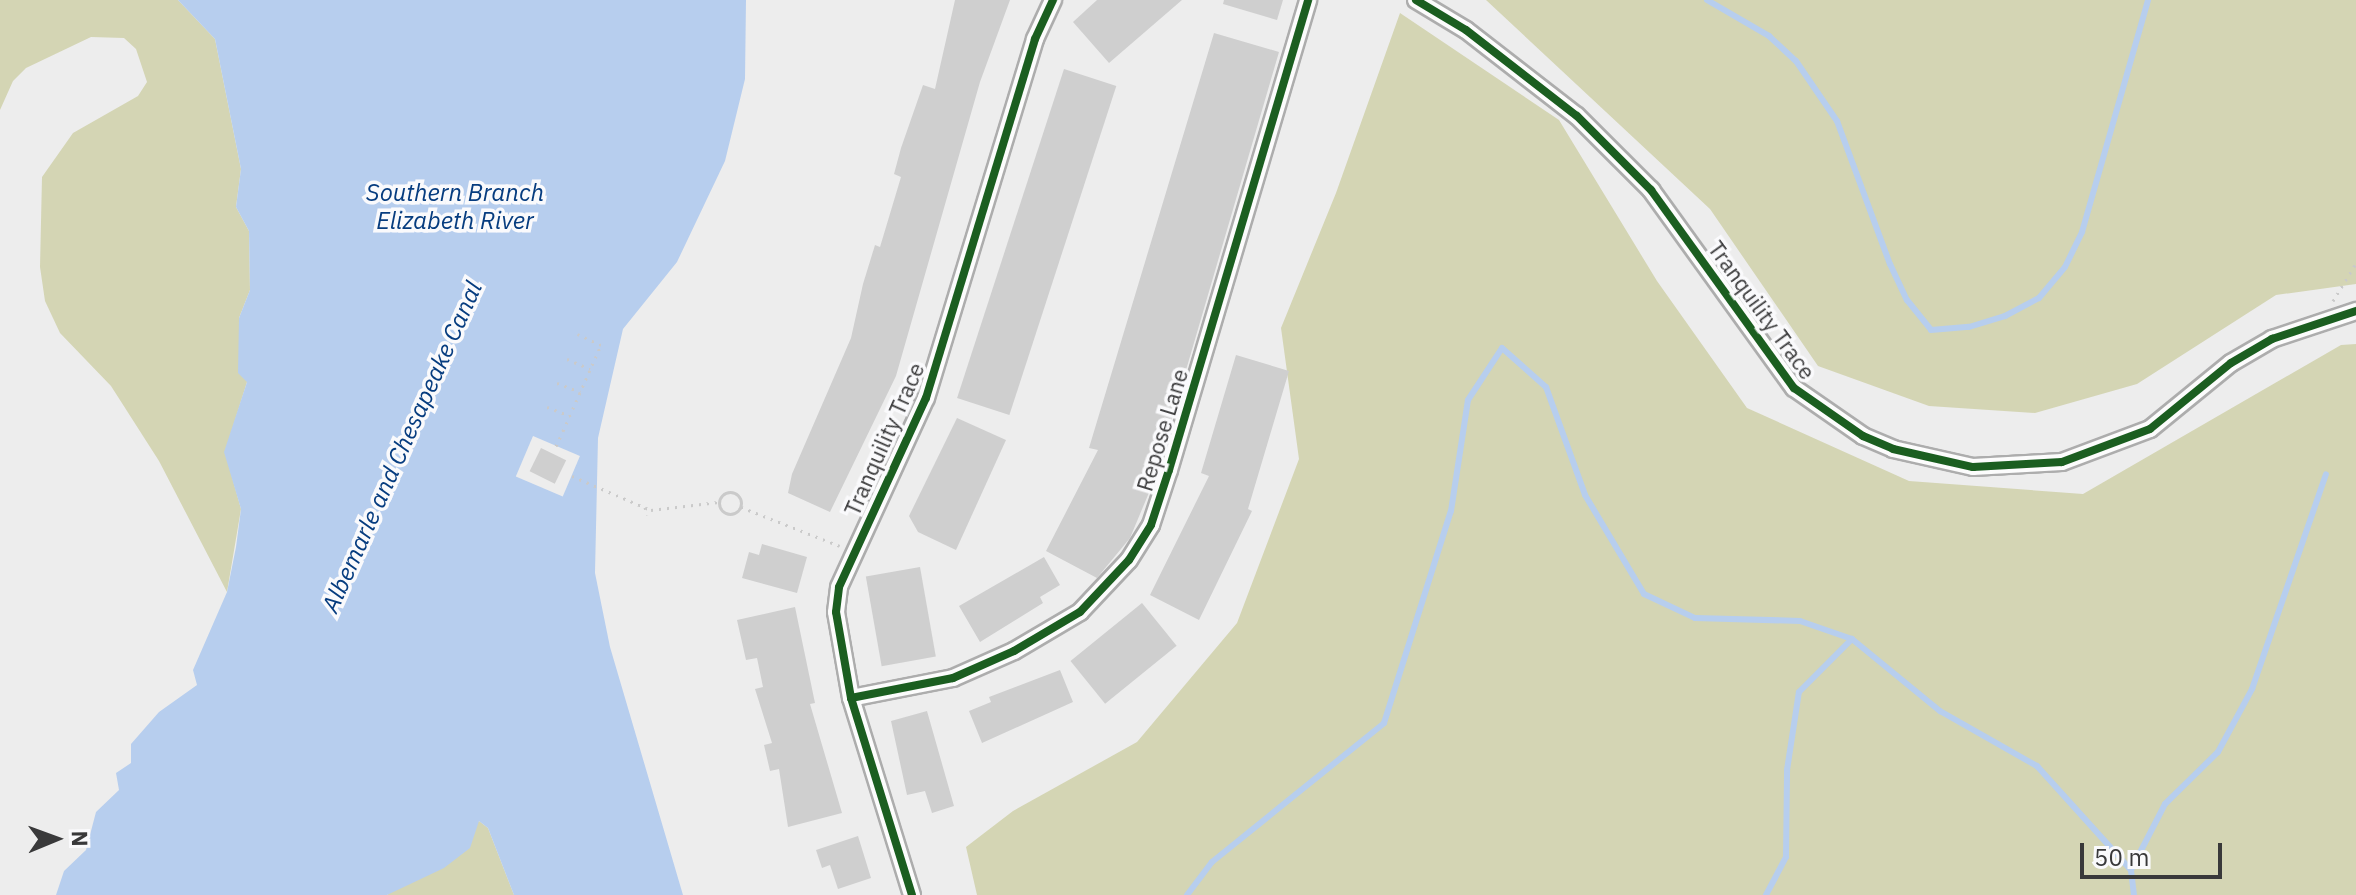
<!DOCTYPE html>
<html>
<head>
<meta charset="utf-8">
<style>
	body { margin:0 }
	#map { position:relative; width:2356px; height:895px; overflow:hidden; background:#ededed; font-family:"IBM Plex Sans",sans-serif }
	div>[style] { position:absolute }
	.green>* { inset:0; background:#d4d5b4 }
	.water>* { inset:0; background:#b7ceee }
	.pier>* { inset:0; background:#ededed; transform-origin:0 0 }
	.stream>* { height:6px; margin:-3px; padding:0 3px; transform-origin:3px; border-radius:3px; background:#b7ceee }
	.building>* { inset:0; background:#cfcfcf; transform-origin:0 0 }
	.path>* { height:3px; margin-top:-1.5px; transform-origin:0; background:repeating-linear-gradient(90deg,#cacaca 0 2px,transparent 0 8px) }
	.path>.ring { margin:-1.5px; padding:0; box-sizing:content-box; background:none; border:3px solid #cacaca; border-radius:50% }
	.roads { filter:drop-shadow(2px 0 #adadad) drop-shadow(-2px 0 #adadad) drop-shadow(0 2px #adadad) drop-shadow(0 -2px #adadad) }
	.minor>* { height:16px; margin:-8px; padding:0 8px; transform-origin:8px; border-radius:8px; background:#fcfcfc }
	.cycleway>* { height:8px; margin:-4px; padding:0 4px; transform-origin:4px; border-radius:4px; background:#1b5e20 }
	span { translate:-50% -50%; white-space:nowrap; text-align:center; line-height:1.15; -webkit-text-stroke:7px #fafafc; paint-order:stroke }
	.street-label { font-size:22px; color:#39393a }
	.water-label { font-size:24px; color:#063c7f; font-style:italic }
	.north { position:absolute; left:16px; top:799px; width:80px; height:80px; -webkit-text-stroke:6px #fafafc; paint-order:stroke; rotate:89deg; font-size:22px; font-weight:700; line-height:32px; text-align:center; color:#39393a }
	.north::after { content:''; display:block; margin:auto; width:28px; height:36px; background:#39393a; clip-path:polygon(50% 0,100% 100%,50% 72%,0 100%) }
	.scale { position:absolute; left:2080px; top:843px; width:142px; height:36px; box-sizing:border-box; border:4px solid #39393a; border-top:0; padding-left:10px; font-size:24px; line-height:28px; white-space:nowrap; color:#39393a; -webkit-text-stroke:6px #fafafc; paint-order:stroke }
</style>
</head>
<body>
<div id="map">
	<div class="green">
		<div style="clip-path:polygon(0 0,178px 0,215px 39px,241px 169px,236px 207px,249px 231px,250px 290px,239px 318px,247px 382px,225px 452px,241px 509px,227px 592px,159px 461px,111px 386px,60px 333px,45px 301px,40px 267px,42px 177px,73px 133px,138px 96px,147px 82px,136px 49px,124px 38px,91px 37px,26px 68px,13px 81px,0 110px)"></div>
		<div style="clip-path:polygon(1486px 0,2356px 0,2356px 284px,2276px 295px,2137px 384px,2035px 413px,1929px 406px,1818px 366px,1710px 209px)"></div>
		<div style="clip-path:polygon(1400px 13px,1559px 120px,1657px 281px,1747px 408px,1909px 481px,2083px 494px,2341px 345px,2356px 344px,2356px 895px,977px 895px,966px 847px,1013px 811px,1137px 742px,1237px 623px,1299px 459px,1281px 328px,1336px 193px)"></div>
		<div style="clip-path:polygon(479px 821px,488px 828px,514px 895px,387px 895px)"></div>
	</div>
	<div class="water">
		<div style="clip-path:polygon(178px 0,746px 0,745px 79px,725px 161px,677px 262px,623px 329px,598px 438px,595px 573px,610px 647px,683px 895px,514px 895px,488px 828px,479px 821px,470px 848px,444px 868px,387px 895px,56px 895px,64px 871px,86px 850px,96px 812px,119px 790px,116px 773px,131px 763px,131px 744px,159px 712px,197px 685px,193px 670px,227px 592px,236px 547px,241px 509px,224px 452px,247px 382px,238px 373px,239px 318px,250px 290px,249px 231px,236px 207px,241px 169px,215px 39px)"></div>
	</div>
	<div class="pier">
		<div style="left:533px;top:436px;width:51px;height:44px;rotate:23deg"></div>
	</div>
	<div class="stream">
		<div style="left:1707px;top:0;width:72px;rotate:30.1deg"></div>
		<div style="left:1769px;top:36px;width:37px;rotate:43deg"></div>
		<div style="left:1796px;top:61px;width:73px;rotate:55.7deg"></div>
		<div style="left:1837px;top:121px;width:153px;rotate:69.7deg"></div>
		<div style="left:1890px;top:264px;width:40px;rotate:65deg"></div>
		<div style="left:1907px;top:300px;width:38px;rotate:51deg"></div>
		<div style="left:1931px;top:330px;width:38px;rotate:-5deg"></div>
		<div style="left:1969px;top:327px;width:38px;rotate:-17deg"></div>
		<div style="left:2005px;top:316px;width:38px;rotate:-28deg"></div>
		<div style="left:2039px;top:298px;width:40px;rotate:-50deg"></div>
		<div style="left:2065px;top:267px;width:39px;rotate:-64deg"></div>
		<div style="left:2082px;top:232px;width:241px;rotate:-74.1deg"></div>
		<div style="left:1187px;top:895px;width:41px;rotate:-52.9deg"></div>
		<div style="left:1212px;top:862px;width:221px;rotate:-38.9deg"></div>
		<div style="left:1384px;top:723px;width:222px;rotate:-72.5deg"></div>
		<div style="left:1451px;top:511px;width:112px;rotate:-81.3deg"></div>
		<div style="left:1468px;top:400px;width:62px;rotate:-56.8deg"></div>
		<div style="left:1502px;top:348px;width:59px;rotate:41.6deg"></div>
		<div style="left:1546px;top:387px;width:115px;rotate:70.1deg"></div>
		<div style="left:1585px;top:495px;width:115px;rotate:59.2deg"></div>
		<div style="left:1644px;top:594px;width:56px;rotate:25.2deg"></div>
		<div style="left:1695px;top:618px;width:105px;rotate:1.6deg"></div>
		<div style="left:1800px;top:621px;width:55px;rotate:19.1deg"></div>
		<div style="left:1852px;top:639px;width:114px;rotate:39.3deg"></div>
		<div style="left:1940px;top:711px;width:112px;rotate:29.6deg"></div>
		<div style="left:2037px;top:766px;width:140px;rotate:47.9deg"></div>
		<div style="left:1766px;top:895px;width:43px;rotate:-62.2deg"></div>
		<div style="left:1786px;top:857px;width:87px;rotate:-89.3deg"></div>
		<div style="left:1787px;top:770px;width:79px;rotate:-81.3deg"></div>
		<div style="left:1799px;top:692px;width:75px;rotate:-45deg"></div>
		<div style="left:2134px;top:895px;width:25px;rotate:-97deg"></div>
		<div style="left:2131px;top:870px;width:74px;rotate:-62.7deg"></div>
		<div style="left:2165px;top:804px;width:74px;rotate:-44.5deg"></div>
		<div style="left:2218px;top:752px;width:72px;rotate:-61.6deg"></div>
		<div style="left:2252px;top:689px;width:227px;rotate:-71deg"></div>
	</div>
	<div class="building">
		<div style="clip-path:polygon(955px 0,1010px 0,980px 82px,896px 376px,830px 512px,788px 493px,792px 474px,851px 338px,863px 284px,875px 245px,880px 247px,901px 177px,894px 174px,901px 148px,923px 85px,935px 89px)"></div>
		<div style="clip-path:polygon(1097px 0,1182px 0,1109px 63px,1073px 22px)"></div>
		<div style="clip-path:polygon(1224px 0,1283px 0,1277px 20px,1223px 4px)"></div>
		<div style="clip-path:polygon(1214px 33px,1279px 52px,1153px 483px,1130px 538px,1097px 578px,1046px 551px,1098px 450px,1089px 448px)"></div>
		<div style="left:1064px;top:69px;width:55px;height:346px;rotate:18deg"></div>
		<div style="clip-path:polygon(1236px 355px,1289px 371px,1248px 509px,1252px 511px,1199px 620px,1150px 595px,1209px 476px,1201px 473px)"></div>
		<div style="clip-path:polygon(957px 418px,1006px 440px,956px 550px,918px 532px,909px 516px)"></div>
		<div style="left:541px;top:448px;width:28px;height:26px;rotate:26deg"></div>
		<div style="clip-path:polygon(762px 544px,807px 557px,797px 593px,742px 578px,749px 552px,759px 555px)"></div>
		<div style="clip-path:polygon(1044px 557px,1060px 585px,1040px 597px,1043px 603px,980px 642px,959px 606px)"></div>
		<div style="left:920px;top:567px;width:91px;height:55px;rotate:80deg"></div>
		<div style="left:1142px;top:603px;width:55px;height:92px;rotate:51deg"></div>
		<div style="clip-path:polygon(795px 607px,815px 703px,810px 704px,842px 813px,788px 827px,779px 769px,770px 771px,764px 745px,772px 743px,755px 689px,763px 687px,757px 658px,746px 660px,737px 620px)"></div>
		<div style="clip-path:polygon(1060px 670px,1073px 702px,982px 743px,969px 711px,991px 702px,989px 697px)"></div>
		<div style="clip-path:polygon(927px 711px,954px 806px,932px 813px,925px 791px,907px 795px,891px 721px)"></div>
		<div style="clip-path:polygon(858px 836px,871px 878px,838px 889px,830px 865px,822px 868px,816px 850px)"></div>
	</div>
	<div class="path">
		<div style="left:2333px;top:301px;width:44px;rotate:-58.8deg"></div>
		<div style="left:567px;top:359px;width:25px;rotate:23deg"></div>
		<div style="left:557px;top:383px;width:25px;rotate:21deg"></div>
		<div style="left:547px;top:407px;width:25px;rotate:21deg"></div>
		<div style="left:563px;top:431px;width:94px;rotate:-66.2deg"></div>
		<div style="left:601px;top:345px;width:26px;rotate:-155deg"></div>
		<div style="left:556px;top:446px;width:17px;rotate:-65deg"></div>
		<div style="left:572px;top:476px;width:86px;rotate:23.3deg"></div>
		<div style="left:651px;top:510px;width:68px;rotate:-6.7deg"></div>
		<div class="ring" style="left:719px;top:492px;width:19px;height:19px"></div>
		<div style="left:645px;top:507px;width:8px;rotate:76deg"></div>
		<div style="left:741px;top:507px;width:106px;rotate:21.5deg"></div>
	</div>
	<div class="roads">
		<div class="minor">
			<div style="left:1416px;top:0;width:58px;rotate:31deg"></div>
			<div style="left:1466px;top:30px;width:140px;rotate:37.8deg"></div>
			<div style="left:1577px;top:116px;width:105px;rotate:45deg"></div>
			<div style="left:1651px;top:190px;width:244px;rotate:54.2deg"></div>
			<div style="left:1794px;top:388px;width:84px;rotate:34.8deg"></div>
			<div style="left:1863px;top:436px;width:33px;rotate:23deg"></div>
			<div style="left:1893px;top:449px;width:82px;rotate:12.7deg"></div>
			<div style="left:1973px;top:467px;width:89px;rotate:-3.2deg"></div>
			<div style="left:2062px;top:462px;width:94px;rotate:-20.6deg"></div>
			<div style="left:2150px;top:429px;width:104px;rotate:-39.2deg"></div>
			<div style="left:2231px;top:363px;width:48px;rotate:-30.3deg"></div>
			<div style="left:2272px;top:339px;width:89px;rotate:-18.4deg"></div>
			<div style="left:851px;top:698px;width:104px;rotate:-11.1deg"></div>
			<div style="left:953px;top:678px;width:67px;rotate:-23.9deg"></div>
			<div style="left:1014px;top:651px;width:77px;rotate:-30.6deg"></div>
			<div style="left:1080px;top:612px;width:71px;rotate:-46.7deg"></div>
			<div style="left:1129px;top:560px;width:41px;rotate:-57.8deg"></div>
			<div style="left:1151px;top:525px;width:58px;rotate:-71.9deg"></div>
			<div style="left:1169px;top:470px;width:490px;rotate:-73.5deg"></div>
			<div style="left:912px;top:895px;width:206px;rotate:-107.2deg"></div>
			<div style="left:851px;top:698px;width:87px;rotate:-99.9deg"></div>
			<div style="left:836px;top:612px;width:25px;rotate:-83deg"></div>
			<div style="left:839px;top:587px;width:208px;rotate:-65.3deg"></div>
			<div style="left:926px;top:398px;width:375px;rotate:-73.1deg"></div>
			<div style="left:1035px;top:39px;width:43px;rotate:-65.2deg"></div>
		</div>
	</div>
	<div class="cycleway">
		<div style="left:1416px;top:0;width:58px;rotate:31deg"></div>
		<div style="left:1466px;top:30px;width:140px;rotate:37.8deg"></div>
		<div style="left:1577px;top:116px;width:105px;rotate:45deg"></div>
		<div style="left:1651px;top:190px;width:244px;rotate:54.2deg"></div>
		<div style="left:1794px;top:388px;width:84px;rotate:34.8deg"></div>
		<div style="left:1863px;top:436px;width:33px;rotate:23deg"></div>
		<div style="left:1893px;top:449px;width:82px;rotate:12.7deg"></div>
		<div style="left:1973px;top:467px;width:89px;rotate:-3.2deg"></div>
		<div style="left:2062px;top:462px;width:94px;rotate:-20.6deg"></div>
		<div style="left:2150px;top:429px;width:104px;rotate:-39.2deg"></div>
		<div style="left:2231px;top:363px;width:48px;rotate:-30.3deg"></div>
		<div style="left:2272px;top:339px;width:89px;rotate:-18.4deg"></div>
		<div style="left:851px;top:698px;width:104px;rotate:-11.1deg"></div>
		<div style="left:953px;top:678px;width:67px;rotate:-23.9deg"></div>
		<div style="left:1014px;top:651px;width:77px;rotate:-30.6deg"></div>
		<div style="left:1080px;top:612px;width:71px;rotate:-46.7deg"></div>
		<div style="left:1129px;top:560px;width:41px;rotate:-57.8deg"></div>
		<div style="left:1151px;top:525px;width:58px;rotate:-71.9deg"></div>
		<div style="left:1169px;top:470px;width:490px;rotate:-73.5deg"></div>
		<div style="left:912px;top:895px;width:206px;rotate:-107.2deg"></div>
		<div style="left:851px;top:698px;width:87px;rotate:-99.9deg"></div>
		<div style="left:836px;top:612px;width:25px;rotate:-83deg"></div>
		<div style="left:839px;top:587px;width:208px;rotate:-65.3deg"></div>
		<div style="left:926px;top:398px;width:375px;rotate:-73.1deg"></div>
		<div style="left:1035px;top:39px;width:43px;rotate:-65.2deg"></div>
	</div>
	<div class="street-label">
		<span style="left:1762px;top:310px;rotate:54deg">Tranquility Trace</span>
		<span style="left:1162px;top:430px;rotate:-73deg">Repose Lane</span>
		<span style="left:884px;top:439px;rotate:-66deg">Tranquility Trace</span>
	</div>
	<div class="water-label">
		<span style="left:455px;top:207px">Southern Branch<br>Elizabeth River</span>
		<span style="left:402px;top:447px;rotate:-66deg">Albemarle and Chesapeake Canal</span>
	</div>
	<div class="north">N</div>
	<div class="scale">50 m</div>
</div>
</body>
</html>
